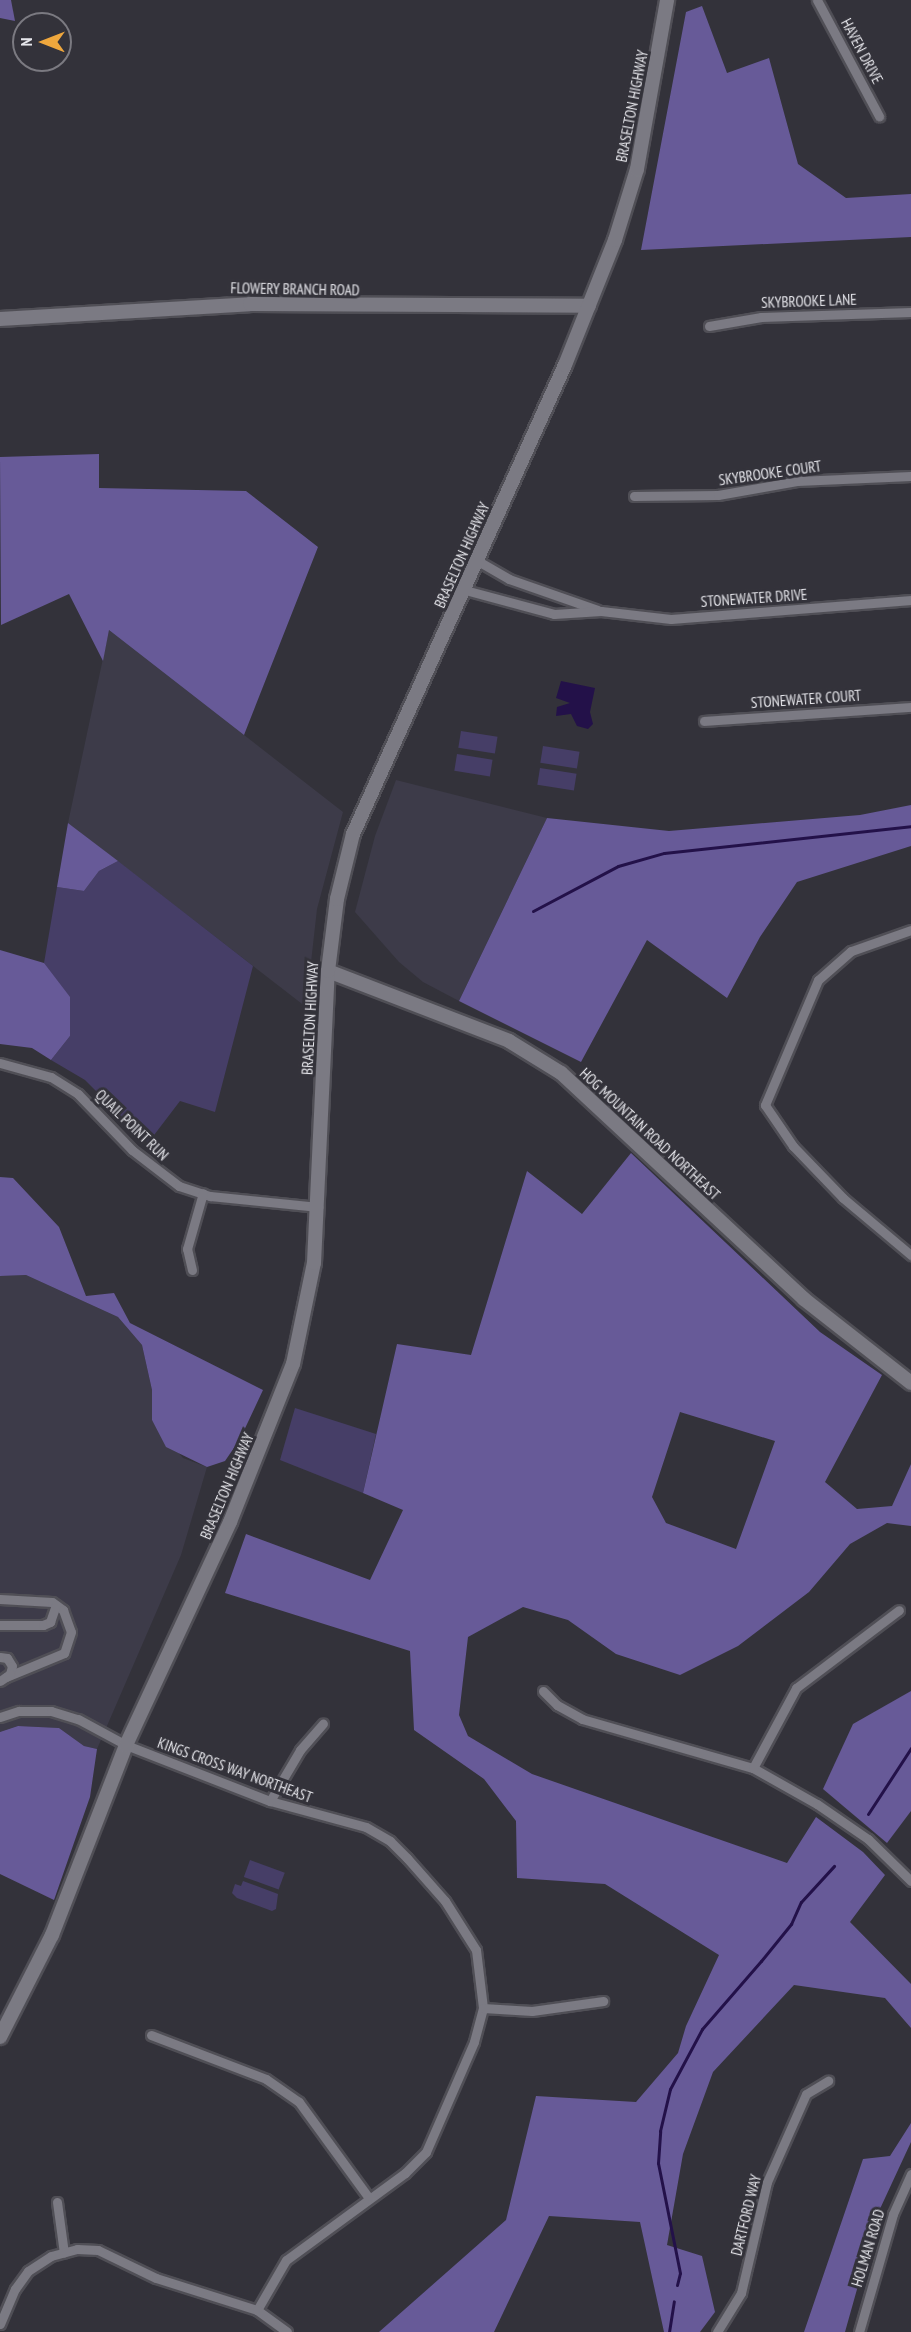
<!DOCTYPE html>
<html>
<head>
<meta charset="utf-8">
<style>
	body { margin:0 }
	#map { position:relative; width:911px; height:2332px; overflow:hidden; background:#33323a; font-family:"PT Sans Narrow",sans-serif }
	div>[style] { position:absolute }
	.built>* { inset:0; background:#3d3b49 }
	.green>* { inset:0; background:#463e67; transform-origin:0 0 }
	.forest>* { inset:0; background:#675a98 }
	.water>* { inset:0; background:#231149 }
	.stream>* { height:3px; margin:-1.5px; padding:0 1.5px; transform-origin:1.5px; border-radius:1.5px; background:#231149 }
	.roads { filter:drop-shadow(2px 0 #504f56) drop-shadow(-2px 0 #504f56) drop-shadow(0 2px #504f56) drop-shadow(0 -2px #504f56) }
	.street>* { height:9px; margin:-4.5px; padding:0 4.5px; transform-origin:4.5px; border-radius:4.5px; background:#7b7a83 }
	.secondary>* { height:14px; margin:-7px; padding:0 7px; transform-origin:7px; border-radius:7px; background:#7b7a83 }
	span { translate:-50% -50%; white-space:nowrap; text-align:center; line-height:1.15; -webkit-text-stroke:6px #33323a; paint-order:stroke }
	.street-label { font-size:15px; color:#e6e6eb }
	.north { position:absolute; left:12px; top:12px; width:60px; height:60px; box-sizing:border-box; background:#33323a; border:2px solid #7b7a81; border-radius:50%; rotate:270deg; font-size:16px; font-weight:700; line-height:24px; text-align:center; color:#e6e6eb }
	.north::after { content:''; display:block; margin:auto; width:21px; height:27px; background:#efa73d; clip-path:polygon(50% 0,100% 100%,50% 72%,0 100%) }
</style>
</head>
<body>
<div id="map">
	<div class="built">
		<div style="clip-path:polygon(109px 630px,343px 812px,317px 909px,306px 1007px,68px 823px)"></div>
		<div style="clip-path:polygon(396px 780px,547px 818px,459px 1001px,423px 982px,399px 962px,355px 912px,375px 836px)"></div>
		<div style="clip-path:polygon(26px 1275px,118px 1317px,142px 1345px,152px 1390px,152px 1420px,183px 1458px,207px 1467px,181px 1555px,97px 1749px,84px 1746px,59px 1728px,18px 1726px,0 1732px,0 1276px)"></div>
	</div>
	<div class="green">
		<div style="left:461px;top:731px;width:37px;height:17px;rotate:9deg"></div>
		<div style="left:543px;top:746px;width:37px;height:17px;rotate:9deg"></div>
		<div style="left:457px;top:754px;width:36px;height:17px;rotate:9deg"></div>
		<div style="left:540px;top:768px;width:37px;height:17px;rotate:9deg"></div>
		<div style="clip-path:polygon(118px 861px,253px 966px,215px 1112px,180px 1101px,148px 1143px,85px 1080px,51px 1060px,70px 1036px,44px 963px,57px 887px,84px 891px,99px 871px)"></div>
		<div style="clip-path:polygon(295px 1408px,376px 1434px,363px 1493px,280px 1460px)"></div>
		<div style="left:250px;top:1860px;width:37px;height:18px;rotate:20deg"></div>
		<div style="clip-path:polygon(243px 1881px,278px 1894px,276px 1909px,272px 1911px,237px 1898px,232px 1893px,235px 1884px,241px 1886px)"></div>
	</div>
	<div class="forest">
		<div style="clip-path:polygon(0 0,11px 0,15px 21px,0 18px)"></div>
		<div style="clip-path:polygon(702px 6px,727px 73px,769px 58px,798px 164px,846px 198px,911px 194px,911px 237px,641px 250px,686px 12px)"></div>
		<div style="clip-path:polygon(99px 454px,99px 488px,246px 491px,318px 547px,244px 735px,109px 630px,103px 661px,69px 594px,1px 625px,0 457px)"></div>
		<div style="clip-path:polygon(911px 805px,911px 846px,797px 882px,760px 937px,727px 998px,647px 940px,581px 1062px,459px 1001px,547px 818px,669px 831px,860px 815px)"></div>
		<div style="clip-path:polygon(68px 823px,118px 861px,99px 871px,84px 891px,57px 887px)"></div>
		<div style="clip-path:polygon(0 950px,44px 963px,70px 997px,70px 1036px,51px 1060px,32px 1048px,0 1044px)"></div>
		<div style="clip-path:polygon(evenodd,631px 1153px,820px 1332px,882px 1375px,825px 1482px,857px 1509px,892px 1506px,911px 1464px,911px 1526px,887px 1523px,850px 1544px,809px 1592px,738px 1646px,680px 1675px,616px 1654px,568px 1620px,523px 1607px,468px 1637px,459px 1715px,468px 1736px,532px 1774px,787px 1863px,816px 1817px,863px 1852px,885px 1875px,850px 1922px,911px 1984px,911px 2028px,885px 1998px,794px 1985px,713px 2072px,683px 2154px,667px 2245px,702px 2256px,715px 2312px,700px 2332px,664px 2332px,640px 2222px,549px 2216px,494px 2332px,379px 2332px,506px 2220px,536px 2096px,636px 2102px,678px 2053px,686px 2026px,719px 1955px,605px 1884px,517px 1878px,516px 1821px,484px 1779px,414px 1730px,410px 1651px,225px 1593px,246px 1534px,370px 1580px,403px 1510px,363px 1493px,397px 1344px,471px 1355px,527px 1171px,582px 1214px,631px 1153px,680px 1412px,775px 1441px,736px 1549px,666px 1523px,652px 1497px,680px 1412px)"></div>
		<div style="clip-path:polygon(0 1177px,13px 1178px,59px 1227px,86px 1296px,114px 1293px,130px 1323px,263px 1390px,240px 1439px,225px 1461px,207px 1467px,166px 1447px,152px 1420px,152px 1390px,142px 1345px,118px 1317px,26px 1275px,0 1276px)"></div>
		<div style="clip-path:polygon(911px 1691px,911px 1811px,887px 1843px,823px 1789px,853px 1724px)"></div>
		<div style="clip-path:polygon(18px 1726px,59px 1728px,84px 1746px,97px 1749px,90px 1797px,54px 1900px,0 1874px,0 1732px)"></div>
		<div style="clip-path:polygon(911px 2123px,911px 2142px,879px 2211px,845px 2332px,804px 2332px,863px 2159px,890px 2156px)"></div>
	</div>
	<div class="water">
		<div style="clip-path:polygon(561px 681px,595px 688px,590px 712px,593px 724px,588px 729px,577px 726px,571px 714px,556px 716px,557px 707px,570px 703px,556px 698px)"></div>
	</div>
	<div class="stream">
		<div style="left:533px;top:911px;width:96px;rotate:-27.9deg"></div>
		<div style="left:618px;top:866px;width:48px;rotate:-15.8deg"></div>
		<div style="left:664px;top:853px;width:248px;rotate:-6.2deg"></div>
		<div style="left:868px;top:1814px;width:79px;rotate:-56.9deg"></div>
		<div style="left:677px;top:2285px;width:12px;rotate:-76deg"></div>
		<div style="left:680px;top:2273px;width:112px;rotate:-101.3deg"></div>
		<div style="left:658px;top:2163px;width:32px;rotate:-86deg"></div>
		<div style="left:660px;top:2131px;width:43px;rotate:-76.6deg"></div>
		<div style="left:670px;top:2089px;width:68px;rotate:-61.9deg"></div>
		<div style="left:702px;top:2029px;width:90px;rotate:-49.1deg"></div>
		<div style="left:761px;top:1961px;width:48px;rotate:-51deg"></div>
		<div style="left:791px;top:1924px;width:24px;rotate:-66deg"></div>
		<div style="left:801px;top:1902px;width:49px;rotate:-47.5deg"></div>
		<div style="left:669px;top:2332px;width:31px;rotate:-81deg"></div>
	</div>
	<div class="roads">
		<div class="street">
			<div style="left:817px;top:0;width:132px;rotate:61.9deg"></div>
			<div style="left:709px;top:326px;width:53px;rotate:-9.8deg"></div>
			<div style="left:761px;top:317px;width:150px;rotate:-1.9deg"></div>
			<div style="left:634px;top:496px;width:84px;rotate:-0.7deg"></div>
			<div style="left:718px;top:495px;width:80px;rotate:-10deg"></div>
			<div style="left:797px;top:481px;width:114px;rotate:-2.5deg"></div>
			<div style="left:478px;top:561px;width:36px;rotate:30deg"></div>
			<div style="left:509px;top:579px;width:94px;rotate:19.2deg"></div>
			<div style="left:465px;top:590px;width:92px;rotate:15.1deg"></div>
			<div style="left:554px;top:614px;width:47px;rotate:-3.7deg"></div>
			<div style="left:601px;top:611px;width:70px;rotate:6.5deg"></div>
			<div style="left:671px;top:619px;width:241px;rotate:-4.5deg"></div>
			<div style="left:704px;top:721px;width:207px;rotate:-3.9deg"></div>
			<div style="left:911px;top:930px;width:64px;rotate:160.7deg"></div>
			<div style="left:851px;top:951px;width:44px;rotate:138.7deg"></div>
			<div style="left:818px;top:980px;width:136px;rotate:113deg"></div>
			<div style="left:765px;top:1105px;width:50px;rotate:55.7deg"></div>
			<div style="left:793px;top:1146px;width:72px;rotate:46.1deg"></div>
			<div style="left:843px;top:1198px;width:89px;rotate:40deg"></div>
			<div style="left:0;top:1063px;width:53px;rotate:15.4deg"></div>
			<div style="left:51px;top:1077px;width:32px;rotate:32deg"></div>
			<div style="left:78px;top:1094px;width:78px;rotate:46deg"></div>
			<div style="left:132px;top:1150px;width:59px;rotate:37.5deg"></div>
			<div style="left:179px;top:1186px;width:33px;rotate:18deg"></div>
			<div style="left:210px;top:1196px;width:109px;rotate:5.8deg"></div>
			<div style="left:192px;top:1270px;width:22px;rotate:-103deg"></div>
			<div style="left:187px;top:1249px;width:58px;rotate:-74.1deg"></div>
			<div style="left:0;top:1599px;width:52px;rotate:3.3deg"></div>
			<div style="left:52px;top:1602px;width:14px;rotate:36deg"></div>
			<div style="left:63px;top:1610px;width:23px;rotate:70deg"></div>
			<div style="left:71px;top:1632px;width:22px;rotate:108deg"></div>
			<div style="left:64px;top:1653px;width:63px;rotate:157.5deg"></div>
			<div style="left:0;top:1625px;width:43px"></div>
			<div style="left:43px;top:1625px;width:8px;rotate:-23deg"></div>
			<div style="left:50px;top:1622px;width:18px;rotate:-71deg"></div>
			<div style="left:0;top:1657px;width:7px;rotate:8deg"></div>
			<div style="left:7px;top:1658px;width:9px;rotate:58deg"></div>
			<div style="left:12px;top:1666px;width:8px;rotate:104deg"></div>
			<div style="left:10px;top:1674px;width:12px;rotate:145deg"></div>
			<div style="left:543px;top:1691px;width:20px;rotate:45deg"></div>
			<div style="left:557px;top:1705px;width:29px;rotate:29deg"></div>
			<div style="left:582px;top:1719px;width:178px;rotate:16deg"></div>
			<div style="left:753px;top:1768px;width:73px;rotate:29.4deg"></div>
			<div style="left:817px;top:1804px;width:62px;rotate:34.5deg"></div>
			<div style="left:868px;top:1839px;width:60px;rotate:44.3deg"></div>
			<div style="left:0;top:1717px;width:20px;rotate:-18deg"></div>
			<div style="left:19px;top:1711px;width:32px"></div>
			<div style="left:51px;top:1711px;width:28px;rotate:17deg"></div>
			<div style="left:78px;top:1719px;width:55px;rotate:28.4deg"></div>
			<div style="left:126px;top:1745px;width:155px;rotate:21.3deg"></div>
			<div style="left:270px;top:1801px;width:99px;rotate:15.2deg"></div>
			<div style="left:366px;top:1827px;width:28px;rotate:30deg"></div>
			<div style="left:390px;top:1841px;width:24px;rotate:45deg"></div>
			<div style="left:407px;top:1858px;width:57px;rotate:48.5deg"></div>
			<div style="left:445px;top:1901px;width:58px;rotate:57.7deg"></div>
			<div style="left:476px;top:1950px;width:58px;rotate:83.1deg"></div>
			<div style="left:483px;top:2008px;width:35px;rotate:105deg"></div>
			<div style="left:474px;top:2042px;width:120px;rotate:113.6deg"></div>
			<div style="left:426px;top:2152px;width:30px;rotate:135deg"></div>
			<div style="left:405px;top:2173px;width:147px;rotate:143.8deg"></div>
			<div style="left:286px;top:2260px;width:58px;rotate:120.1deg"></div>
			<div style="left:753px;top:1768px;width:91px;rotate:-61.7deg"></div>
			<div style="left:796px;top:1688px;width:129px;rotate:-37.1deg"></div>
			<div style="left:270px;top:1801px;width:59px;rotate:-59.5deg"></div>
			<div style="left:300px;top:1750px;width:35px;rotate:-49deg"></div>
			<div style="left:483px;top:2008px;width:49px;rotate:3.5deg"></div>
			<div style="left:532px;top:2011px;width:72px;rotate:-8deg"></div>
			<div style="left:151px;top:2035px;width:123px;rotate:20.9deg"></div>
			<div style="left:266px;top:2079px;width:40px;rotate:34.9deg"></div>
			<div style="left:299px;top:2102px;width:119px;rotate:53.9deg"></div>
			<div style="left:57px;top:2202px;width:51px;rotate:82.2deg"></div>
			<div style="left:0;top:2324px;width:38px;rotate:-67deg"></div>
			<div style="left:15px;top:2289px;width:22px;rotate:-54deg"></div>
			<div style="left:28px;top:2271px;width:27px;rotate:-33deg"></div>
			<div style="left:51px;top:2256px;width:27px;rotate:-15deg"></div>
			<div style="left:77px;top:2249px;width:21px;rotate:3deg"></div>
			<div style="left:98px;top:2250px;width:64px;rotate:25.8deg"></div>
			<div style="left:156px;top:2278px;width:106px;rotate:17.6deg"></div>
			<div style="left:257px;top:2310px;width:37px;rotate:36deg"></div>
			<div style="left:717px;top:2332px;width:46px;rotate:-58.4deg"></div>
			<div style="left:741px;top:2293px;width:114px;rotate:-76.8deg"></div>
			<div style="left:767px;top:2182px;width:96px;rotate:-66.1deg"></div>
			<div style="left:806px;top:2094px;width:26px;rotate:-31deg"></div>
			<div style="left:859px;top:2332px;width:123px;rotate:-73.9deg"></div>
			<div style="left:893px;top:2214px;width:44px;rotate:-65.8deg"></div>
		</div>
		<div class="secondary">
			<div style="left:0;top:319px;width:250px;rotate:-3.4deg"></div>
			<div style="left:250px;top:304px;width:339px;rotate:0.3deg"></div>
			<div style="left:328px;top:971px;width:194px;rotate:21.1deg"></div>
			<div style="left:509px;top:1041px;width:61px;rotate:31.6deg"></div>
			<div style="left:561px;top:1073px;width:332px;rotate:42.9deg"></div>
			<div style="left:804px;top:1299px;width:136px;rotate:38.1deg"></div>
			<div style="left:0;top:2037px;width:114px;rotate:-63deg"></div>
			<div style="left:52px;top:1935px;width:204px;rotate:-68.7deg"></div>
			<div style="left:126px;top:1745px;width:246px;rotate:-65deg"></div>
			<div style="left:230px;top:1522px;width:170px;rotate:-68.3deg"></div>
			<div style="left:293px;top:1364px;width:103px;rotate:-78.3deg"></div>
			<div style="left:314px;top:1263px;width:292px;rotate:-87.3deg"></div>
			<div style="left:328px;top:971px;width:73px;rotate:-82.9deg"></div>
			<div style="left:337px;top:899px;width:67px;rotate:-76.2deg"></div>
			<div style="left:353px;top:834px;width:515px;rotate:-65.68deg"></div>
			<div style="left:565px;top:365px;width:135px;rotate:-68.2deg"></div>
			<div style="left:615px;top:240px;width:74px;rotate:-72.8deg"></div>
			<div style="left:637px;top:169px;width:172px;rotate:-79.9deg"></div>
		</div>
	</div>
	<div class="street-label">
		<span style="left:862px;top:51px;rotate:62deg">HAVEN DRIVE</span>
		<span style="left:632px;top:106px;rotate:-79deg">BRASELTON HIGHWAY</span>
		<span style="left:295px;top:289px;rotate:1deg">FLOWERY BRANCH ROAD</span>
		<span style="left:809px;top:301px;rotate:-2deg">SKYBROOKE LANE</span>
		<span style="left:770px;top:473px;rotate:-8deg">SKYBROOKE COURT</span>
		<span style="left:462px;top:555px;rotate:-66deg">BRASELTON HIGHWAY</span>
		<span style="left:754px;top:598px;rotate:-4deg">STONEWATER DRIVE</span>
		<span style="left:806px;top:699px;rotate:-4deg">STONEWATER COURT</span>
		<span style="left:310px;top:1018px;rotate:-87deg">BRASELTON HIGHWAY</span>
		<span style="left:132px;top:1125px;rotate:44deg">QUAIL POINT RUN</span>
		<span style="left:650px;top:1134px;rotate:43deg">HOG MOUNTAIN ROAD NORTHEAST</span>
		<span style="left:227px;top:1486px;rotate:-67deg">BRASELTON HIGHWAY</span>
		<span style="left:235px;top:1770px;rotate:20deg">KINGS CROSS WAY NORTHEAST</span>
		<span style="left:746px;top:2215px;rotate:-76deg">DARTFORD WAY</span>
		<span style="left:868px;top:2248px;rotate:-73deg">HOLMAN ROAD</span>
	</div>
	<div class="north">N</div>
</div>
</body>
</html>
